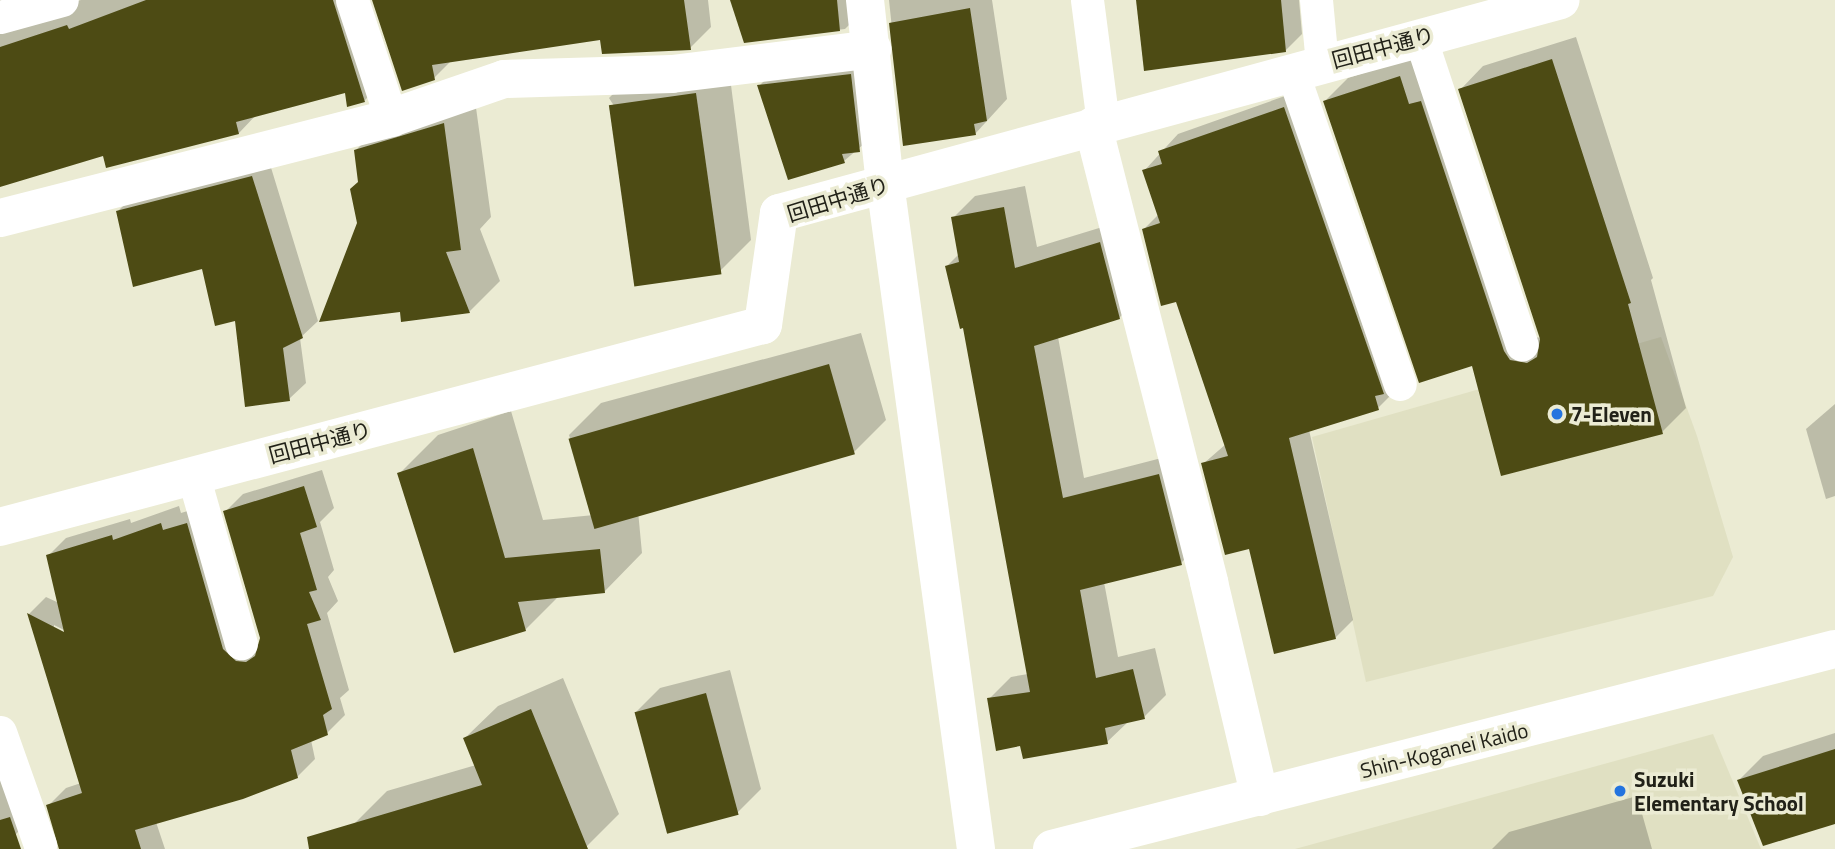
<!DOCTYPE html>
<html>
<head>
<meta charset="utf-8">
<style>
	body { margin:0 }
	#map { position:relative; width:1835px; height:849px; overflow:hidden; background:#ebebd3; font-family:"Titillium Web","Noto Sans JP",sans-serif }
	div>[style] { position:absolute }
	.built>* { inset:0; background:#e0e0c2 }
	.shadow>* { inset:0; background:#0003 }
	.building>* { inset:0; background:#4d4b14; transform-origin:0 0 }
	.lane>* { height:33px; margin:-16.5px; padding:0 16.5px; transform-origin:16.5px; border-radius:16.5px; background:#fff }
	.street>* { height:38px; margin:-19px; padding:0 19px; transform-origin:19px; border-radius:19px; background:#fff }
	.secondary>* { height:38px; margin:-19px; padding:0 19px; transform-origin:19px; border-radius:19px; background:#fff }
	.dots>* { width:19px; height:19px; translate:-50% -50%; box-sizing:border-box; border:4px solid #ebebd3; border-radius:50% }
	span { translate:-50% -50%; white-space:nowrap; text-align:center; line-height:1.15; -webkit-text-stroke:7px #ebebd3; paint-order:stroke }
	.street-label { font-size:21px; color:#212118 }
	.poi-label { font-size:21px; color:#212118; font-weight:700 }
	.left { translate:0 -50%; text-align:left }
</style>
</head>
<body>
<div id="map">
	<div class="built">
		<div style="clip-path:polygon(1661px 337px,1697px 436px,1733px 557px,1713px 596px,1366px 682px,1312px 437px)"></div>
		<div style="clip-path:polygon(1713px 734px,1761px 849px,1295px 849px)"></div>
	</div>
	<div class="shadow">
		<div style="clip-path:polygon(0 0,27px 15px,81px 0,360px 0,386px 79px,365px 100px,349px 104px,347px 91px,257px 114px,239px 133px,104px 154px,0 185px)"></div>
		<div style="clip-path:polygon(374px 0,708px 0,711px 27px,690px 48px,602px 38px,452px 60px,434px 78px)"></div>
		<div style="clip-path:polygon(731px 0,866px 0,866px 8px,845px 29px,745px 41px)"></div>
		<div style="clip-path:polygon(889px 0,992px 0,1007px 99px,975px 134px,904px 144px)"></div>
		<div style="clip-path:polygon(1138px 0,1299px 0,1302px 34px,1285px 51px)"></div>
		<div style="clip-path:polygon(1576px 37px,1653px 278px,1651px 280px,1686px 408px,1662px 432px,1473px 364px,1325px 101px,1348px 78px,1423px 54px,1533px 337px,1542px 338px,1460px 90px,1483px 66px)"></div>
		<div style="clip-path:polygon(728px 62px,751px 240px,719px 272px,609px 98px,641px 66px)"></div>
		<div style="clip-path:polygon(863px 62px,872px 137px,844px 161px,759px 86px,772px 73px)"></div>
		<div style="clip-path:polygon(1302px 90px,1396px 390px,1378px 408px,1309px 430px,1353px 620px,1335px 638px,1251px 547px,1203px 464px,1226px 444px,1178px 299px,1144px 229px,1159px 214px,1144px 171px,1178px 134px)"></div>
		<div style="clip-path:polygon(474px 93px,491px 217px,480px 229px,500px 281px,469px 312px,401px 310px,359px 223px,360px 182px,355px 151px,387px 119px)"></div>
		<div style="clip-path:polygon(269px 161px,318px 321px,300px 338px,306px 383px,289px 399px,203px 267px,117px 212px,134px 195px)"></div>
		<div style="clip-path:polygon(1025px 186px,1037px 247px,1122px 221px,1141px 296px,1119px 318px,1058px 337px,1084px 478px,1181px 453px,1203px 541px,1181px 563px,1104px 582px,1118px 657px,1155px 648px,1166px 695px,1144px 717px,1129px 721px,1107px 742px,1022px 743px,989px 699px,1011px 677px,1028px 674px,965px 326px,947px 266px,959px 254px,953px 218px,975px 196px)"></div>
		<div style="clip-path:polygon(861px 333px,886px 420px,854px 452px,638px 511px,642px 553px,604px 592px,559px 596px,525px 630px,399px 474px,438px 435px,511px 411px,543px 520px,594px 515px,569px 435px,601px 403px)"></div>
		<div style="clip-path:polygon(1835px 404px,1835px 496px,1826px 499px,1806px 429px)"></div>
		<div style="clip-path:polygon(evenodd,322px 470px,334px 508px,320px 522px,334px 570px,328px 577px,338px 601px,327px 613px,349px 690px,340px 698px,345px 715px,327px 733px,311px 740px,315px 759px,297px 777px,156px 822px,165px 849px,59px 849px,48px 806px,66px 788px,81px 783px,29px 614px,46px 597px,59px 603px,48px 556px,66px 538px,130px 519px,131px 523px,179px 506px,181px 513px,204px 506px,254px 644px,260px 644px,261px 638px,225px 512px,243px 494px,322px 470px,54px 625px,72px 634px,71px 637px,54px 629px,54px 625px)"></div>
		<div style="clip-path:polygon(730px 670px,761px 789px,737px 813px,636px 712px,660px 688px)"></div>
		<div style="clip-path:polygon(563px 678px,619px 814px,587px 846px,579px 849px,362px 849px,354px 824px,387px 791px,476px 765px,465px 738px,498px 706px)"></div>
		<div style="clip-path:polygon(1835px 733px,1835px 823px,1739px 780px,1763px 756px)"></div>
		<div style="clip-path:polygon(0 757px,27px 823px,6px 844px,0 846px)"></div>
		<div style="clip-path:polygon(1637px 796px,1652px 849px,1492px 849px,1509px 832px)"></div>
	</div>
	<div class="building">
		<div style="clip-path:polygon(146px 0,333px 0,365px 102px,347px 107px,345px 93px,236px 122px,239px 134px,106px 168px,103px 156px,0 187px,0 47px,67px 25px,69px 29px)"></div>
		<div style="clip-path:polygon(372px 0,684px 0,691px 50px,602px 54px,600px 40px,432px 65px,435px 80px,402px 91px)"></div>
		<div style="clip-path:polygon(730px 0,837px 0,840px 31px,744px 43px)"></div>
		<div style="clip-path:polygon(1136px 0,1281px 0,1286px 52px,1144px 71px)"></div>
		<div style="clip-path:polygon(970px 8px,987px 121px,974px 124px,976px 135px,903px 146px,889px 23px)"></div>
		<div style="clip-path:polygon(1552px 59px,1631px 303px,1628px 304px,1663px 434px,1501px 476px,1472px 366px,1419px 383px,1323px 101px,1400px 76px,1409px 104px,1421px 101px,1504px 351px,1510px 360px,1527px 363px,1537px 357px,1540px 339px,1458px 89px)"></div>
		<div style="clip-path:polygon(851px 74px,860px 152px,842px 154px,845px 163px,788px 180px,757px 85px)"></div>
		<div style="left:696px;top:93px;width:183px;height:88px;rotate:82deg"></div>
		<div style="clip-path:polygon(1284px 107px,1384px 394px,1375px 396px,1379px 410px,1289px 438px,1336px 639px,1274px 654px,1249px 549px,1225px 555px,1201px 463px,1228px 456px,1176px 302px,1161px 306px,1142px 229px,1160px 223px,1142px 170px,1162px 164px,1158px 151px)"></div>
		<div style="clip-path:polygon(444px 123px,461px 250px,446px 252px,470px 313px,401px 322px,400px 312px,319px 322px,357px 223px,350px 189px,358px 182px,354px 150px)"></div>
		<div style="clip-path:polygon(252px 176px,303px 338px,283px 348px,290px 401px,245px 407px,235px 321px,215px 326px,202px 269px,133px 287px,116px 211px)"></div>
		<div style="clip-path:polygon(1004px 207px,1015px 268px,1100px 242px,1120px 319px,1034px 346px,1063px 498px,1159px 474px,1182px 565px,1080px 590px,1096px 678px,1133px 669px,1145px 719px,1105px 728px,1108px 744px,1023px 759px,1020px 746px,996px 751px,987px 698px,1030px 692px,963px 328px,960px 329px,945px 266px,959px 262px,951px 217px)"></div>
		<div style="left:829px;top:364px;width:94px;height:271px;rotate:74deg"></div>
		<div style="clip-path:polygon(473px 448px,505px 558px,600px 549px,605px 593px,518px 602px,526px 631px,454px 653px,397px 473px)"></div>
		<div style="clip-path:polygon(304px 486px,317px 527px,300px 533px,317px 590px,309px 592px,321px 620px,307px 624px,332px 709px,323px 715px,328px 735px,291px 750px,298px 778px,243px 799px,135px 830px,141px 849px,59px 849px,46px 805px,82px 793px,27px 613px,64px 632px,46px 555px,112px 535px,113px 540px,161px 523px,163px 530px,187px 523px,223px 649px,236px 661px,246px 662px,255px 656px,260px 638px,223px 511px)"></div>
		<div style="left:706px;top:693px;width:126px;height:74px;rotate:75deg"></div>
		<div style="clip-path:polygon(531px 709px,588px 849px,309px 849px,307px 837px,482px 785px,463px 738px)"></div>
		<div style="clip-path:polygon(1835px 749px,1835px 824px,1763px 846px,1737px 780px)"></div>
		<div style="clip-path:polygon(10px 817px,21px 849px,0 849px,0 820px)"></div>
	</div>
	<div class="lane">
		<div style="left:352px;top:0;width:124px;rotate:71.7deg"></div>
		<div style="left:1087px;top:0;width:125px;rotate:82.6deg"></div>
		<div style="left:1316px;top:0;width:63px;rotate:84.6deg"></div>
		<div style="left:0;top:17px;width:64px;rotate:-15.3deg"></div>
		<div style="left:1420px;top:37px;width:324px;rotate:71.7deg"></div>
		<div style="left:1292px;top:71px;width:331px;rotate:71deg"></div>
		<div style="left:193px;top:475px;width:175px;rotate:74.1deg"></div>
		<div style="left:0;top:732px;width:120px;rotate:70.5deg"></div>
	</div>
	<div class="street">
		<div style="left:865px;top:0;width:184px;rotate:83.8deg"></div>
		<div style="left:885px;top:183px;width:672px;rotate:82.22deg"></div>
		<div style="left:1093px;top:126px;width:471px;rotate:75.7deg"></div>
		<div style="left:1209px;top:582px;width:221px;rotate:76.7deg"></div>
		<div style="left:0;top:218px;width:404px;rotate:-14.3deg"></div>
		<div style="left:391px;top:118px;width:120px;rotate:-19deg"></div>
		<div style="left:504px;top:79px;width:168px;rotate:-1.7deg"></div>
		<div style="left:672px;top:74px;width:202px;rotate:-7.1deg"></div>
		<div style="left:0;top:527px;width:789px;rotate:-14.83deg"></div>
		<div style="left:763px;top:325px;width:113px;rotate:-81.9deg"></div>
		<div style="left:779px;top:213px;width:810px;rotate:-15.24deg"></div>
	</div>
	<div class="secondary">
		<div style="left:1052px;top:849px;width:808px;rotate:-14.33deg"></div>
	</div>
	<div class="dots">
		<div style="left:1557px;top:414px;background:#2474df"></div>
		<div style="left:1620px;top:791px;background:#2474df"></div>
	</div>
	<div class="street-label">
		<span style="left:1383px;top:47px;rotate:-15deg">回田中通り</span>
		<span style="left:838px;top:199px;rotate:-17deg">回田中通り</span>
		<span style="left:320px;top:442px;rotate:-15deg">回田中通り</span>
		<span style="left:1444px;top:750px;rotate:-14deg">Shin-Koganei Kaido</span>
	</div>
	<div class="poi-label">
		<span class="left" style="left:1571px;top:414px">7-Eleven</span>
		<span class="left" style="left:1634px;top:791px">Suzuki<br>Elementary School</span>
	</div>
</div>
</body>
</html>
